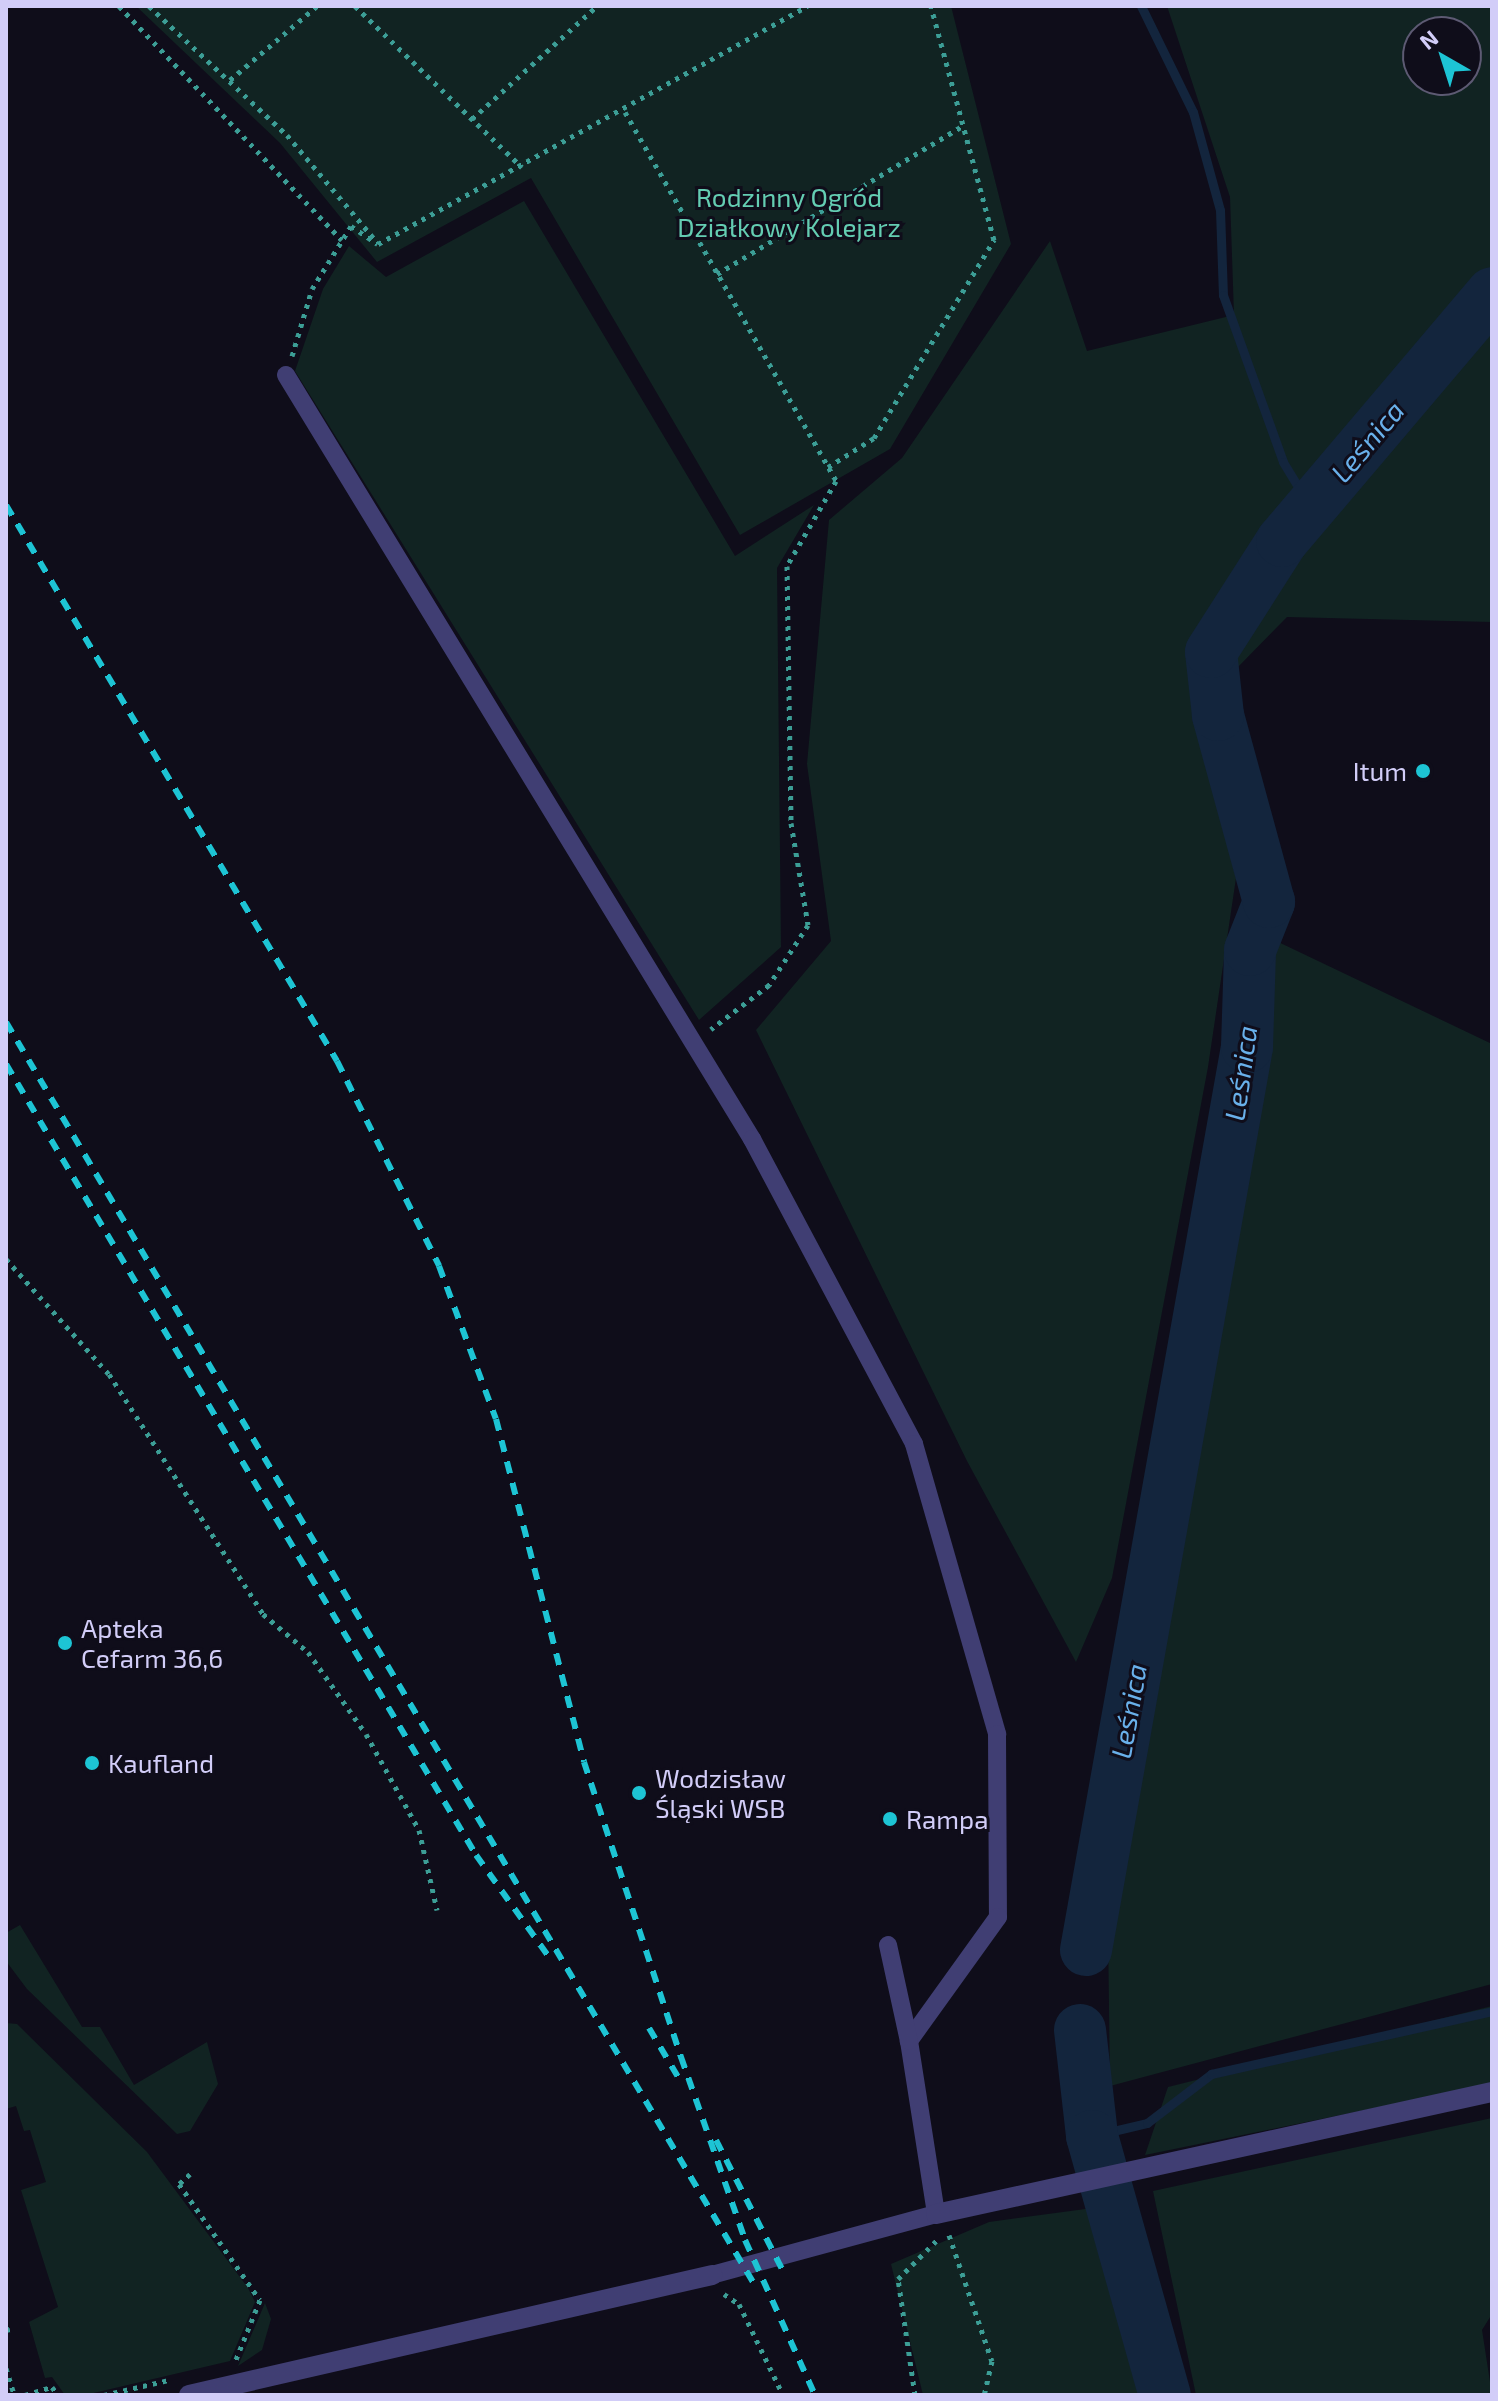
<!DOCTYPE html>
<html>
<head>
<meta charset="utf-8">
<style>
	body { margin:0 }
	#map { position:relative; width:1498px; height:2401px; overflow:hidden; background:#0f0d1a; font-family:"Exo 2",sans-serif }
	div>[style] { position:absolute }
	.green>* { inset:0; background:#112322 }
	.stream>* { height:9px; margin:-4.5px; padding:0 4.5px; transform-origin:4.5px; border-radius:4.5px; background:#13253d }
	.river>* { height:52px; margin:-26px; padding:0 26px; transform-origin:26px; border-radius:26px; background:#13253d }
	.path>* { height:5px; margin-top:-2.5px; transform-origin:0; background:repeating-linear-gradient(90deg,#3c9e96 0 4px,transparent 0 10px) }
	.lane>* { height:18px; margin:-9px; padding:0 9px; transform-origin:9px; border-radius:9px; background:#403e73 }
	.street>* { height:20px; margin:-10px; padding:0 10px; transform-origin:10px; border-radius:10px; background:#403e73 }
	.rail>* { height:6px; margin-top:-3px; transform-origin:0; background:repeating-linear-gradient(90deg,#1dc4d4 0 12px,transparent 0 22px) }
	.dots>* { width:22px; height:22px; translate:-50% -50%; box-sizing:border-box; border:4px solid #0f0d1a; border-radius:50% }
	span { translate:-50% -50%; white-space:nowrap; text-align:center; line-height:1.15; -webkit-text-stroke:6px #0f0d1a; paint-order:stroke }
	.park-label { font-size:26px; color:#64cdb2 }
	.poi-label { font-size:26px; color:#d2cdf8 }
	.right { translate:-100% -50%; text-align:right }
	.left { translate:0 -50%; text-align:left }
	.water-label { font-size:28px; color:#69b0ea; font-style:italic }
	.frame { position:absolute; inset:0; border:8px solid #d2cdf8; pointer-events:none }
	.north { position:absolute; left:1402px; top:16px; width:80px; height:80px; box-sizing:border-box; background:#0f0d1a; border:2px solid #5d5a73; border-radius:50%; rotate:321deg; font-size:22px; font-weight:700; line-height:32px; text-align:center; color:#d2cdf8 }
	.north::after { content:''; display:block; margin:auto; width:28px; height:36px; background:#1dc4d4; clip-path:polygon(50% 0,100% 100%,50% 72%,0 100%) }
</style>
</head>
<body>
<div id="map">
	<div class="green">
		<div style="clip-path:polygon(136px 6px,951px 6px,1011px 244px,890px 449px,740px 535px,531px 178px,377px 262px,280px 143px)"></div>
		<div style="clip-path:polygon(evenodd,1167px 6px,1492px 6px,1492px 622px,1287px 617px,1192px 714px,1222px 826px,1244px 818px,1225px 836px,1236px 878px,1208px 1067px,1112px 1578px,1076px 1662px,967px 1461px,756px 1030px,831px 941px,807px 764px,829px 520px,902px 458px,1050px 241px,1087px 351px,1234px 315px,1230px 197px,1167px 6px,1418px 32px,1466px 32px,1466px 80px,1418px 80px,1418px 32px)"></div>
		<div style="clip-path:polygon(524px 201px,735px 556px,814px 505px,777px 568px,781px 947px,699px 1020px,295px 371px,323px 289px,349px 246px,386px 277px)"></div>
		<div style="clip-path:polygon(1272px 939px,1492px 1044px,1492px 1984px,1110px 2086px,1108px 1929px,1266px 1020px)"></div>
		<div style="clip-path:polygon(20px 1925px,82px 2027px,100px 2027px,134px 2085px,207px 2042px,218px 2084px,190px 2131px,177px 2134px,27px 1989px,6px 1961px,6px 1933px)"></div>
		<div style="clip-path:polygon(1492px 2006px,1492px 2084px,1145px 2155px,1168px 2087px)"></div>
		<div style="clip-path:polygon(6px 2023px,17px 2024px,147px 2152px,248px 2288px,255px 2302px,230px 2361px,85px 2395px,65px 2395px,52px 2377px,45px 2378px,29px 2322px,58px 2307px,21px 2190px,46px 2182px,30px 2130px,24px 2131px,16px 2106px,6px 2109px)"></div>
		<div style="clip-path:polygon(1492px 2118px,1492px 2314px,1482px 2330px,1492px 2395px,1196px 2395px,1153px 2191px)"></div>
		<div style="clip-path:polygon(1093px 2208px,1139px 2395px,923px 2395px,891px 2264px,989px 2222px)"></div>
		<div style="clip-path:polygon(265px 2303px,271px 2319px,262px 2350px,238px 2366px)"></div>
	</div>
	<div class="stream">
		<div style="left:1141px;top:6px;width:118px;rotate:63.9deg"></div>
		<div style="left:1193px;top:112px;width:102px;rotate:74.6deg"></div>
		<div style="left:1220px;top:210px;width:85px;rotate:88deg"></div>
		<div style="left:1223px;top:295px;width:177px;rotate:70.2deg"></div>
		<div style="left:1283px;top:462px;width:54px;rotate:58.7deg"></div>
		<div style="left:1092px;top:2136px;width:57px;rotate:-13.3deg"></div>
		<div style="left:1147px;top:2123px;width:81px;rotate:-37.4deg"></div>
		<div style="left:1211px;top:2074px;width:288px;rotate:-12.6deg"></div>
	</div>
	<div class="river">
		<div style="left:1086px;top:1950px;width:917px;rotate:-79.89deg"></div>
		<div style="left:1247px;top:1047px;width:97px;rotate:-88.2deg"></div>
		<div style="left:1250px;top:950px;width:52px;rotate:-68.4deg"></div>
		<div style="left:1269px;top:902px;width:194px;rotate:-105.3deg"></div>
		<div style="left:1218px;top:715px;width:63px;rotate:-96.3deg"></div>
		<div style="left:1211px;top:652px;width:132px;rotate:-57.4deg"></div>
		<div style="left:1282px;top:541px;width:325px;rotate:-49.7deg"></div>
		<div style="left:1080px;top:2030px;width:107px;rotate:83.5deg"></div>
		<div style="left:1092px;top:2136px;width:269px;rotate:74.3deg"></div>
	</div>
	<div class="path">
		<div style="left:119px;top:6px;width:323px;rotate:46.4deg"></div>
		<div style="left:149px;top:6px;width:189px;rotate:43.1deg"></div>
		<div style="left:287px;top:135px;width:137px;rotate:50deg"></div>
		<div style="left:355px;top:6px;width:232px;rotate:44deg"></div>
		<div style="left:230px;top:80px;width:114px;rotate:-40.4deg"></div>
		<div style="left:625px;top:112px;width:425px;rotate:60.2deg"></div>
		<div style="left:836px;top:481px;width:98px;rotate:120deg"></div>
		<div style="left:787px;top:566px;width:257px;rotate:89.1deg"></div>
		<div style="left:791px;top:823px;width:103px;rotate:80.5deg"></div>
		<div style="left:808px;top:925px;width:72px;rotate:123deg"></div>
		<div style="left:769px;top:985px;width:73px;rotate:142.8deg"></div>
		<div style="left:472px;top:119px;width:169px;rotate:-42.1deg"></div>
		<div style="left:717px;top:274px;width:288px;rotate:-31.1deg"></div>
		<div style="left:292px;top:356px;width:70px;rotate:-73.4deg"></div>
		<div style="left:312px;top:289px;width:74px;rotate:-58.2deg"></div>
		<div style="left:351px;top:226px;width:32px;rotate:34deg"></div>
		<div style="left:378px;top:244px;width:491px;rotate:-29deg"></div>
		<div style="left:828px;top:467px;width:54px;rotate:-32.2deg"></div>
		<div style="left:874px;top:438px;width:232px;rotate:-58.8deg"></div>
		<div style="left:994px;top:240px;width:242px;rotate:-105.1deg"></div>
		<div style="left:6px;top:1259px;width:154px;rotate:48.2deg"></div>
		<div style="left:109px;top:1374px;width:285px;rotate:57.3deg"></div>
		<div style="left:263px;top:1614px;width:59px;rotate:40.2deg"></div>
		<div style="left:308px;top:1652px;width:100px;rotate:54.7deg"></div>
		<div style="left:366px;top:1734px;width:110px;rotate:61.1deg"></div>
		<div style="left:419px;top:1830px;width:82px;rotate:77.3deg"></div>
		<div style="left:190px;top:2174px;width:15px;rotate:138deg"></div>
		<div style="left:179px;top:2184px;width:141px;rotate:55.1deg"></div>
		<div style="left:260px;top:2300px;width:67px;rotate:112deg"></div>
		<div style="left:949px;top:2235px;width:133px;rotate:71.2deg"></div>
		<div style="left:992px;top:2361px;width:35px;rotate:103deg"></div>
		<div style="left:724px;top:2294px;width:18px;rotate:34deg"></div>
		<div style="left:739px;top:2304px;width:101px;rotate:64.2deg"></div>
		<div style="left:6px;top:2330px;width:4px;rotate:-14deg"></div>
		<div style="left:6px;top:2368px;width:28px;rotate:73deg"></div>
		<div style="left:25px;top:2395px;width:28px;rotate:-17deg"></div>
		<div style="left:52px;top:2387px;width:10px;rotate:53deg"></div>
		<div style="left:104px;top:2395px;width:67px;rotate:-13deg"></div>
		<div style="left:915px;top:2395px;width:117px;rotate:-98.3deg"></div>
		<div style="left:898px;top:2279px;width:57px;rotate:-45deg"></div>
	</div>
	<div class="lane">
		<div style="left:286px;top:375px;width:895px;rotate:58.62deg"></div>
		<div style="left:752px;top:1139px;width:345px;rotate:62deg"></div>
		<div style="left:914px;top:1444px;width:302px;rotate:74deg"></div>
		<div style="left:997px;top:1734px;width:183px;rotate:89.7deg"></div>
		<div style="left:998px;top:1917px;width:153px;rotate:125.7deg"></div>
		<div style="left:909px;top:2041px;width:175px;rotate:81.1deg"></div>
		<div style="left:936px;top:2214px;width:232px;rotate:164.8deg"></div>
		<div style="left:888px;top:1945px;width:98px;rotate:77.7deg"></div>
	</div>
	<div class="street">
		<div style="left:936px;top:2214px;width:569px;rotate:-12.38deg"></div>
		<div style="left:189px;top:2395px;width:537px;rotate:-12.92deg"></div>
	</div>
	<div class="rail">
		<div style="left:6px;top:505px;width:647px;rotate:59.23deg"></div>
		<div style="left:337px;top:1061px;width:229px;rotate:63.5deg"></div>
		<div style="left:439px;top:1266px;width:163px;rotate:69.6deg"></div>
		<div style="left:496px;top:1419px;width:354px;rotate:75.6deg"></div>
		<div style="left:584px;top:1762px;width:311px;rotate:71.8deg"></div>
		<div style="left:681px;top:2057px;width:194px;rotate:70.7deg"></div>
		<div style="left:745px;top:2240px;width:170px;rotate:65.7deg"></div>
		<div style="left:6px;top:1022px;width:1473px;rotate:59.34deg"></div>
		<div style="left:6px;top:1064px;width:920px;rotate:59.28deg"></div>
		<div style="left:476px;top:1855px;width:125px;rotate:54.4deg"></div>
		<div style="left:649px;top:2028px;width:63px;rotate:59.3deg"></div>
		<div style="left:716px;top:2140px;width:152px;rotate:62.9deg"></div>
	</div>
	<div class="dots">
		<div style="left:1423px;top:771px;background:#1dc4d4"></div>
		<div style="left:65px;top:1643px;background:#1dc4d4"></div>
		<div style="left:92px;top:1763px;background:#1dc4d4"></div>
		<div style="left:639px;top:1793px;background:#1dc4d4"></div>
		<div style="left:890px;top:1819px;background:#1dc4d4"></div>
	</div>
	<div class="park-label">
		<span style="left:789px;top:212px">Rodzinny Ogród<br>Działkowy Kolejarz</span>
	</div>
	<div class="poi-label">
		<span class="right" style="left:1407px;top:771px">Itum</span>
		<span class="left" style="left:81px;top:1643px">Apteka<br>Cefarm 36,6</span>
		<span class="left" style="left:108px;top:1763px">Kaufland</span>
		<span class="left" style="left:655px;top:1793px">Wodzisław<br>Śląski WSB</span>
		<span class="left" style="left:906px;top:1819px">Rampa</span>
	</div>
	<div class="water-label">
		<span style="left:1367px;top:441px;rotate:-50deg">Leśnica</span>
		<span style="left:1240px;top:1073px;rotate:-82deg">Leśnica</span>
		<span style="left:1128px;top:1711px;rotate:-80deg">Leśnica</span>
	</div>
	<div class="frame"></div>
	<div class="north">N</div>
</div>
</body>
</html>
